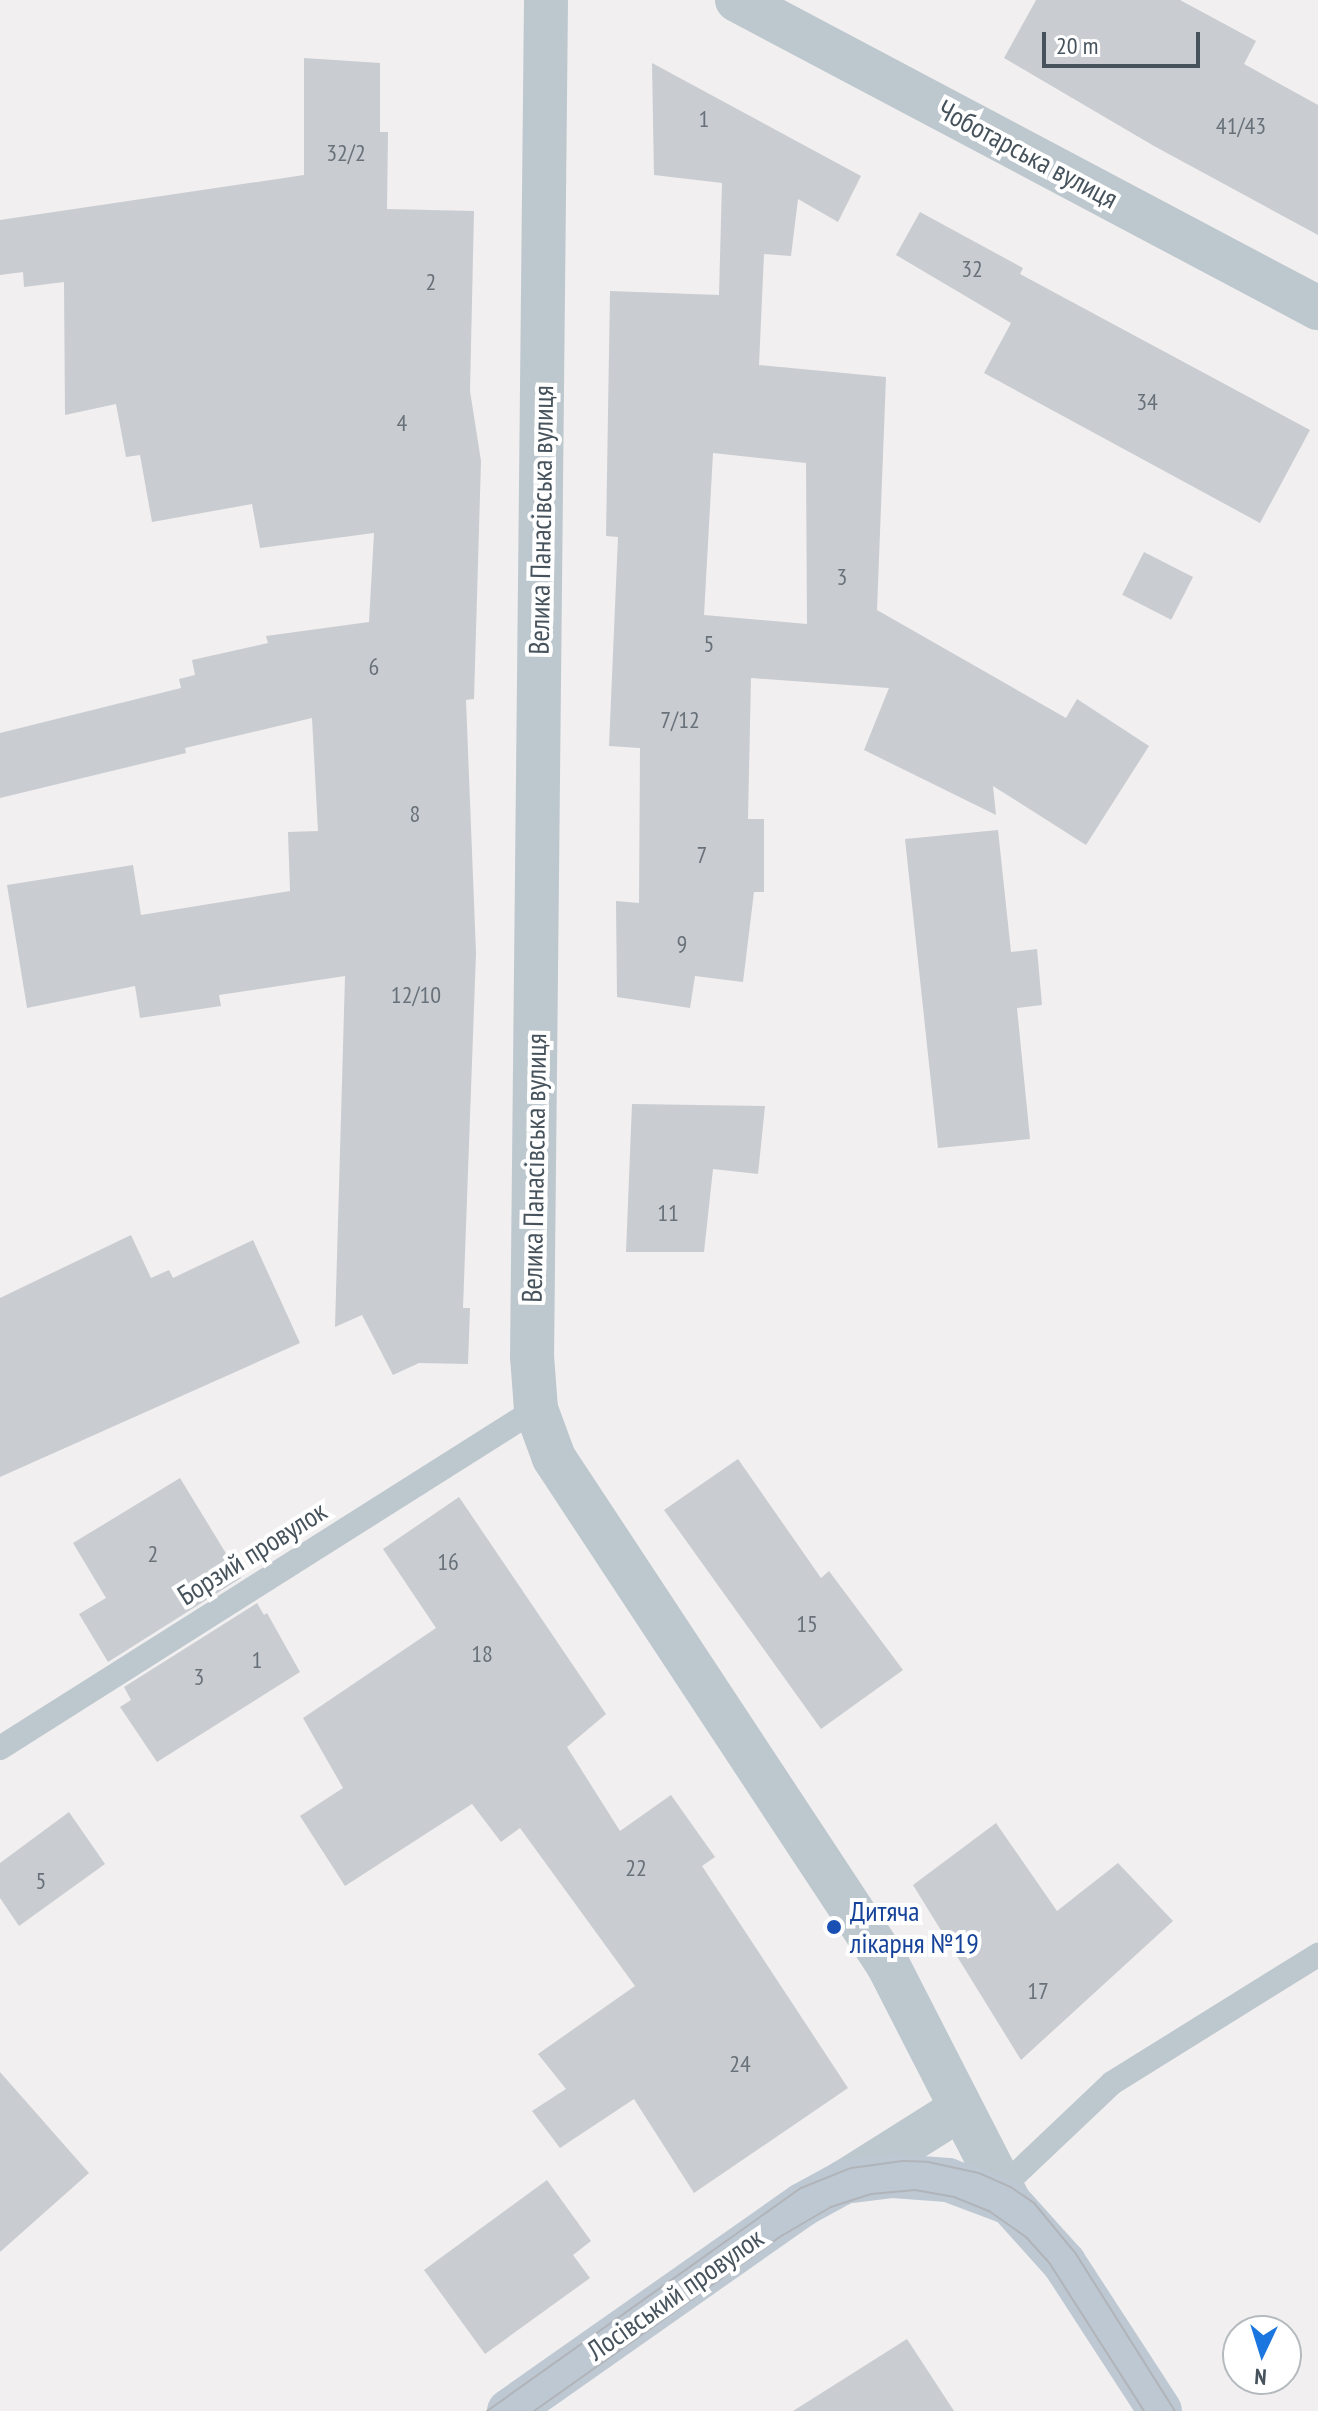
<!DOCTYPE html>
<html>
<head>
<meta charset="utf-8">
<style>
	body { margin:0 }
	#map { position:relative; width:1318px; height:2411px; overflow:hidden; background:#f1efef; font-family:"PT Sans Narrow",sans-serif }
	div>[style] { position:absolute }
	.building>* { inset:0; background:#c9ccd1; transform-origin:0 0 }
	.lane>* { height:24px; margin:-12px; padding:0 12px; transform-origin:12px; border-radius:12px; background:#bdc7ce }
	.street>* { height:44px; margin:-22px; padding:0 22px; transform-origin:22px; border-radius:22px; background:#bdc7ce }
	.secondary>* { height:44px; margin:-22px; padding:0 22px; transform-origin:22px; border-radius:22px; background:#bdc8d3 }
	.tram>* { height:2px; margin:-1px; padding:0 1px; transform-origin:1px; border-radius:1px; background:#b1b4b9 }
	.dots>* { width:22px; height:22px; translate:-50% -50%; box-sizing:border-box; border:4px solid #fff; border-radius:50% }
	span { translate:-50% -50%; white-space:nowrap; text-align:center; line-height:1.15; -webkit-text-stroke:8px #fff; paint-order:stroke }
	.number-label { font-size:24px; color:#687179 }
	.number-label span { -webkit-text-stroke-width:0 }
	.street-label { font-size:28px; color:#47535c }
	.transit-label { font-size:28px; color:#164399 }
	.left { translate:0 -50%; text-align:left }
	.north { position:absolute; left:1222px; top:2315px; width:80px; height:80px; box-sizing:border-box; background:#fff; border:2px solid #b5babe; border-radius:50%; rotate:184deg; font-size:22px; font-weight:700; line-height:32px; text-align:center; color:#47535c }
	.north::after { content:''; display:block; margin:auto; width:28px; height:36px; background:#1b77df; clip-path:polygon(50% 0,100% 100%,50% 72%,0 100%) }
	.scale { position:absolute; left:1042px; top:32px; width:158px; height:36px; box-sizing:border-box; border:4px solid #47535c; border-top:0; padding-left:10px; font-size:24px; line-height:28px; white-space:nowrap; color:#47535c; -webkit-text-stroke:6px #fff; paint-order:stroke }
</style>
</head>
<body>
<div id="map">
	<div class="building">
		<div style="clip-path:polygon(1036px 0,1180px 0,1256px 41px,1244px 64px,1318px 105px,1318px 235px,1154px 146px,1004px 58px)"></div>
		<div style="clip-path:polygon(304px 58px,380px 63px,380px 132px,388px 132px,387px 209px,474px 211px,470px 391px,481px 461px,474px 699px,466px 700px,476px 953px,463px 1308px,470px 1308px,468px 1364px,419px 1363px,393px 1375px,362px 1315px,335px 1327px,345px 976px,219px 995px,221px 1006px,140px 1018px,135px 986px,27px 1008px,7px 885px,133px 865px,141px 915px,290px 891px,288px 832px,318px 831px,312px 718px,185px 748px,186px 753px,0 798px,0 733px,181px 688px,179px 679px,195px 675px,192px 660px,268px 643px,266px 636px,369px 622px,374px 533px,260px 548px,252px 504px,152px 522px,140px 455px,126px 457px,116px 404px,65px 415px,64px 282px,24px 287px,23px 272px,0 275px,0 220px,304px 175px)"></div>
		<div style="clip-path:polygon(evenodd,652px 63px,861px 176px,838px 222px,798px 199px,791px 256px,764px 254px,759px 365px,886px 377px,877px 610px,1066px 718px,1077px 699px,1149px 746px,1086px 845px,993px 786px,996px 815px,864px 750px,889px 688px,751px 678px,748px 819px,764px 819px,764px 892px,754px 892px,743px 982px,695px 976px,690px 1008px,617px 997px,616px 901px,639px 903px,640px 748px,609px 746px,618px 537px,606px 536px,610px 291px,719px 295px,722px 183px,654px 175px,652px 63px,713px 453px,806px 463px,807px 624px,704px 615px,713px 453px)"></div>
		<div style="clip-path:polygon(920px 212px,1023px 268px,1020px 274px,1310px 430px,1260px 523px,984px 373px,1011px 323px,896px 255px)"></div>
		<div style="left:1144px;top:552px;width:55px;height:48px;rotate:27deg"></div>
		<div style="clip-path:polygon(998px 830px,1011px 952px,1037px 949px,1042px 1005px,1017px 1008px,1030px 1139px,938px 1148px,905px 839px)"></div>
		<div style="clip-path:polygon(632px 1104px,765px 1106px,758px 1174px,713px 1169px,704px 1252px,626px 1252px)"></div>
		<div style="clip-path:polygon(131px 1235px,151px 1278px,169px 1270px,173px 1278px,253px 1240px,300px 1343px,0 1477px,0 1298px)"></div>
		<div style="clip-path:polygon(738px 1459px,821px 1578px,829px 1571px,903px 1670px,821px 1729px,664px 1510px)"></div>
		<div style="clip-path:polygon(180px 1478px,241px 1578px,108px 1662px,79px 1614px,106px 1598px,73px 1543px)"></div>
		<div style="clip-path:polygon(459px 1497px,606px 1714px,567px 1747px,620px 1831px,671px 1795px,715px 1857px,702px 1866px,848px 2088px,694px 2193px,634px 2099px,560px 2148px,532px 2111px,566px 2089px,538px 2054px,635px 1986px,520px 1828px,501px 1842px,472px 1804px,345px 1886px,300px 1816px,343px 1788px,303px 1718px,436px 1628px,383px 1549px)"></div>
		<div style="clip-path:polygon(257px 1603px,264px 1615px,267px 1613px,300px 1672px,157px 1762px,120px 1707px,131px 1700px,124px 1687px)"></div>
		<div style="clip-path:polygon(69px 1812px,105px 1864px,19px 1926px,0 1898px,0 1863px)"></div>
		<div style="clip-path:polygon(996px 1823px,1057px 1911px,1118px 1863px,1173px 1921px,1021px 2060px,913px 1885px)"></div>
		<div style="clip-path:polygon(0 2072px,89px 2173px,0 2252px)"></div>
		<div style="clip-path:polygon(547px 2180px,591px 2241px,573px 2255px,590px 2278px,485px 2354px,424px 2270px)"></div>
		<div style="clip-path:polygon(907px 2339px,954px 2411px,793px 2411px)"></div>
	</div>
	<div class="lane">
		<div style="left:0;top:1748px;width:634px;rotate:-32.31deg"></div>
		<div style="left:995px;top:2194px;width:161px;rotate:-43.5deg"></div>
		<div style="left:1112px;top:2083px;width:243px;rotate:-31.9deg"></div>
	</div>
	<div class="street">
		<div style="left:546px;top:0;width:1356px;rotate:90.59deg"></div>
		<div style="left:532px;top:1356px;width:53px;rotate:85.7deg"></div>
		<div style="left:536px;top:1409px;width:52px;rotate:69.8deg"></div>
		<div style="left:554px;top:1458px;width:607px;rotate:56.62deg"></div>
		<div style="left:888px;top:1965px;width:267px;rotate:62.9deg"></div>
		<div style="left:737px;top:0;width:658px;rotate:27.93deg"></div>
		<div style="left:844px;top:2182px;width:137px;rotate:-32.2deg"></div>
	</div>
	<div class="secondary">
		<div style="left:509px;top:2411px;width:358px;rotate:-35.1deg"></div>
		<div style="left:802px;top:2205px;width:48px;rotate:-28.7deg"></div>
		<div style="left:844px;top:2182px;width:49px;rotate:-7deg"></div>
		<div style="left:893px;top:2176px;width:55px;rotate:4.2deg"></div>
		<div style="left:948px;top:2180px;width:66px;rotate:20.4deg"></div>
		<div style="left:1010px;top:2203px;width:81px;rotate:48deg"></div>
		<div style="left:1064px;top:2263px;width:176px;rotate:57deg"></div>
	</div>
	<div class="tram">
		<div style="left:487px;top:2411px;width:385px;rotate:-35.4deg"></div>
		<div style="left:801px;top:2188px;width:54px;rotate:-21.8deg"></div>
		<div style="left:851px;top:2168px;width:52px;rotate:-7.7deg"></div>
		<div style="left:903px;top:2161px;width:25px;rotate:2deg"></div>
		<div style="left:928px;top:2162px;width:52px;rotate:12.2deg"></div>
		<div style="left:979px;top:2173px;width:36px;rotate:24deg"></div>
		<div style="left:1012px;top:2188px;width:27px;rotate:34deg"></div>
		<div style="left:1034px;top:2203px;width:66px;rotate:50.5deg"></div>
		<div style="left:1076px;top:2254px;width:186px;rotate:57.8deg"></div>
		<div style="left:534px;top:2411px;width:305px;rotate:-35.3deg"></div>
		<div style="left:783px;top:2235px;width:56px;rotate:-30.3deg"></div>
		<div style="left:831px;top:2207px;width:42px;rotate:-18deg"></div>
		<div style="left:871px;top:2194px;width:44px;rotate:-5.2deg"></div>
		<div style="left:915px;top:2190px;width:40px;rotate:10deg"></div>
		<div style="left:954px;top:2197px;width:38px;rotate:22deg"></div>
		<div style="left:989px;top:2211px;width:45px;rotate:35.1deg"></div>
		<div style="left:1026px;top:2237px;width:36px;rotate:48deg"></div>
		<div style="left:1050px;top:2264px;width:174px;rotate:57.4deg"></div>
	</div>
	<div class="dots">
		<div style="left:834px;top:1927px;background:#1a4fb4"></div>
	</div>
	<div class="number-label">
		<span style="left:704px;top:119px">1</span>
		<span style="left:1241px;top:126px">41/43</span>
		<span style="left:346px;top:153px">32/2</span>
		<span style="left:972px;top:269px">32</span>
		<span style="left:431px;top:282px">2</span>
		<span style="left:1147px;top:402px">34</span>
		<span style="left:402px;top:423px">4</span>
		<span style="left:842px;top:577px">3</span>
		<span style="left:709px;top:644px">5</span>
		<span style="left:374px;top:667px">6</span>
		<span style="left:680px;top:720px">7/12</span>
		<span style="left:415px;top:814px">8</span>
		<span style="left:702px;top:855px">7</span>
		<span style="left:682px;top:944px">9</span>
		<span style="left:416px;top:995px">12/10</span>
		<span style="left:668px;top:1213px">11</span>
		<span style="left:153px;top:1554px">2</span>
		<span style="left:448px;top:1562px">16</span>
		<span style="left:807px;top:1624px">15</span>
		<span style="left:482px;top:1654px">18</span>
		<span style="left:257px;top:1660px">1</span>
		<span style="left:199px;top:1677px">3</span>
		<span style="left:636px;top:1868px">22</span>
		<span style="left:41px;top:1881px">5</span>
		<span style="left:1038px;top:1991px">17</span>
		<span style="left:740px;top:2064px">24</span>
	</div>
	<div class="street-label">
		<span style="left:1028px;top:154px;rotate:28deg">Чоботарська вулиця</span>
		<span style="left:541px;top:520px;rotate:-89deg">Велика Панасівська вулиця</span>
		<span style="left:534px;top:1168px;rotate:-89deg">Велика Панасівська вулиця</span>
		<span style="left:252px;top:1553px;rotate:-32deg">Борзий провулок</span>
		<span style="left:675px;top:2294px;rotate:-35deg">Лосівський провулок</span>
	</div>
	<div class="transit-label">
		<span class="left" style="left:850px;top:1927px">Дитяча<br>лікарня №19</span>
	</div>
	<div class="north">N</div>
	<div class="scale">20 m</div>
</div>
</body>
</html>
